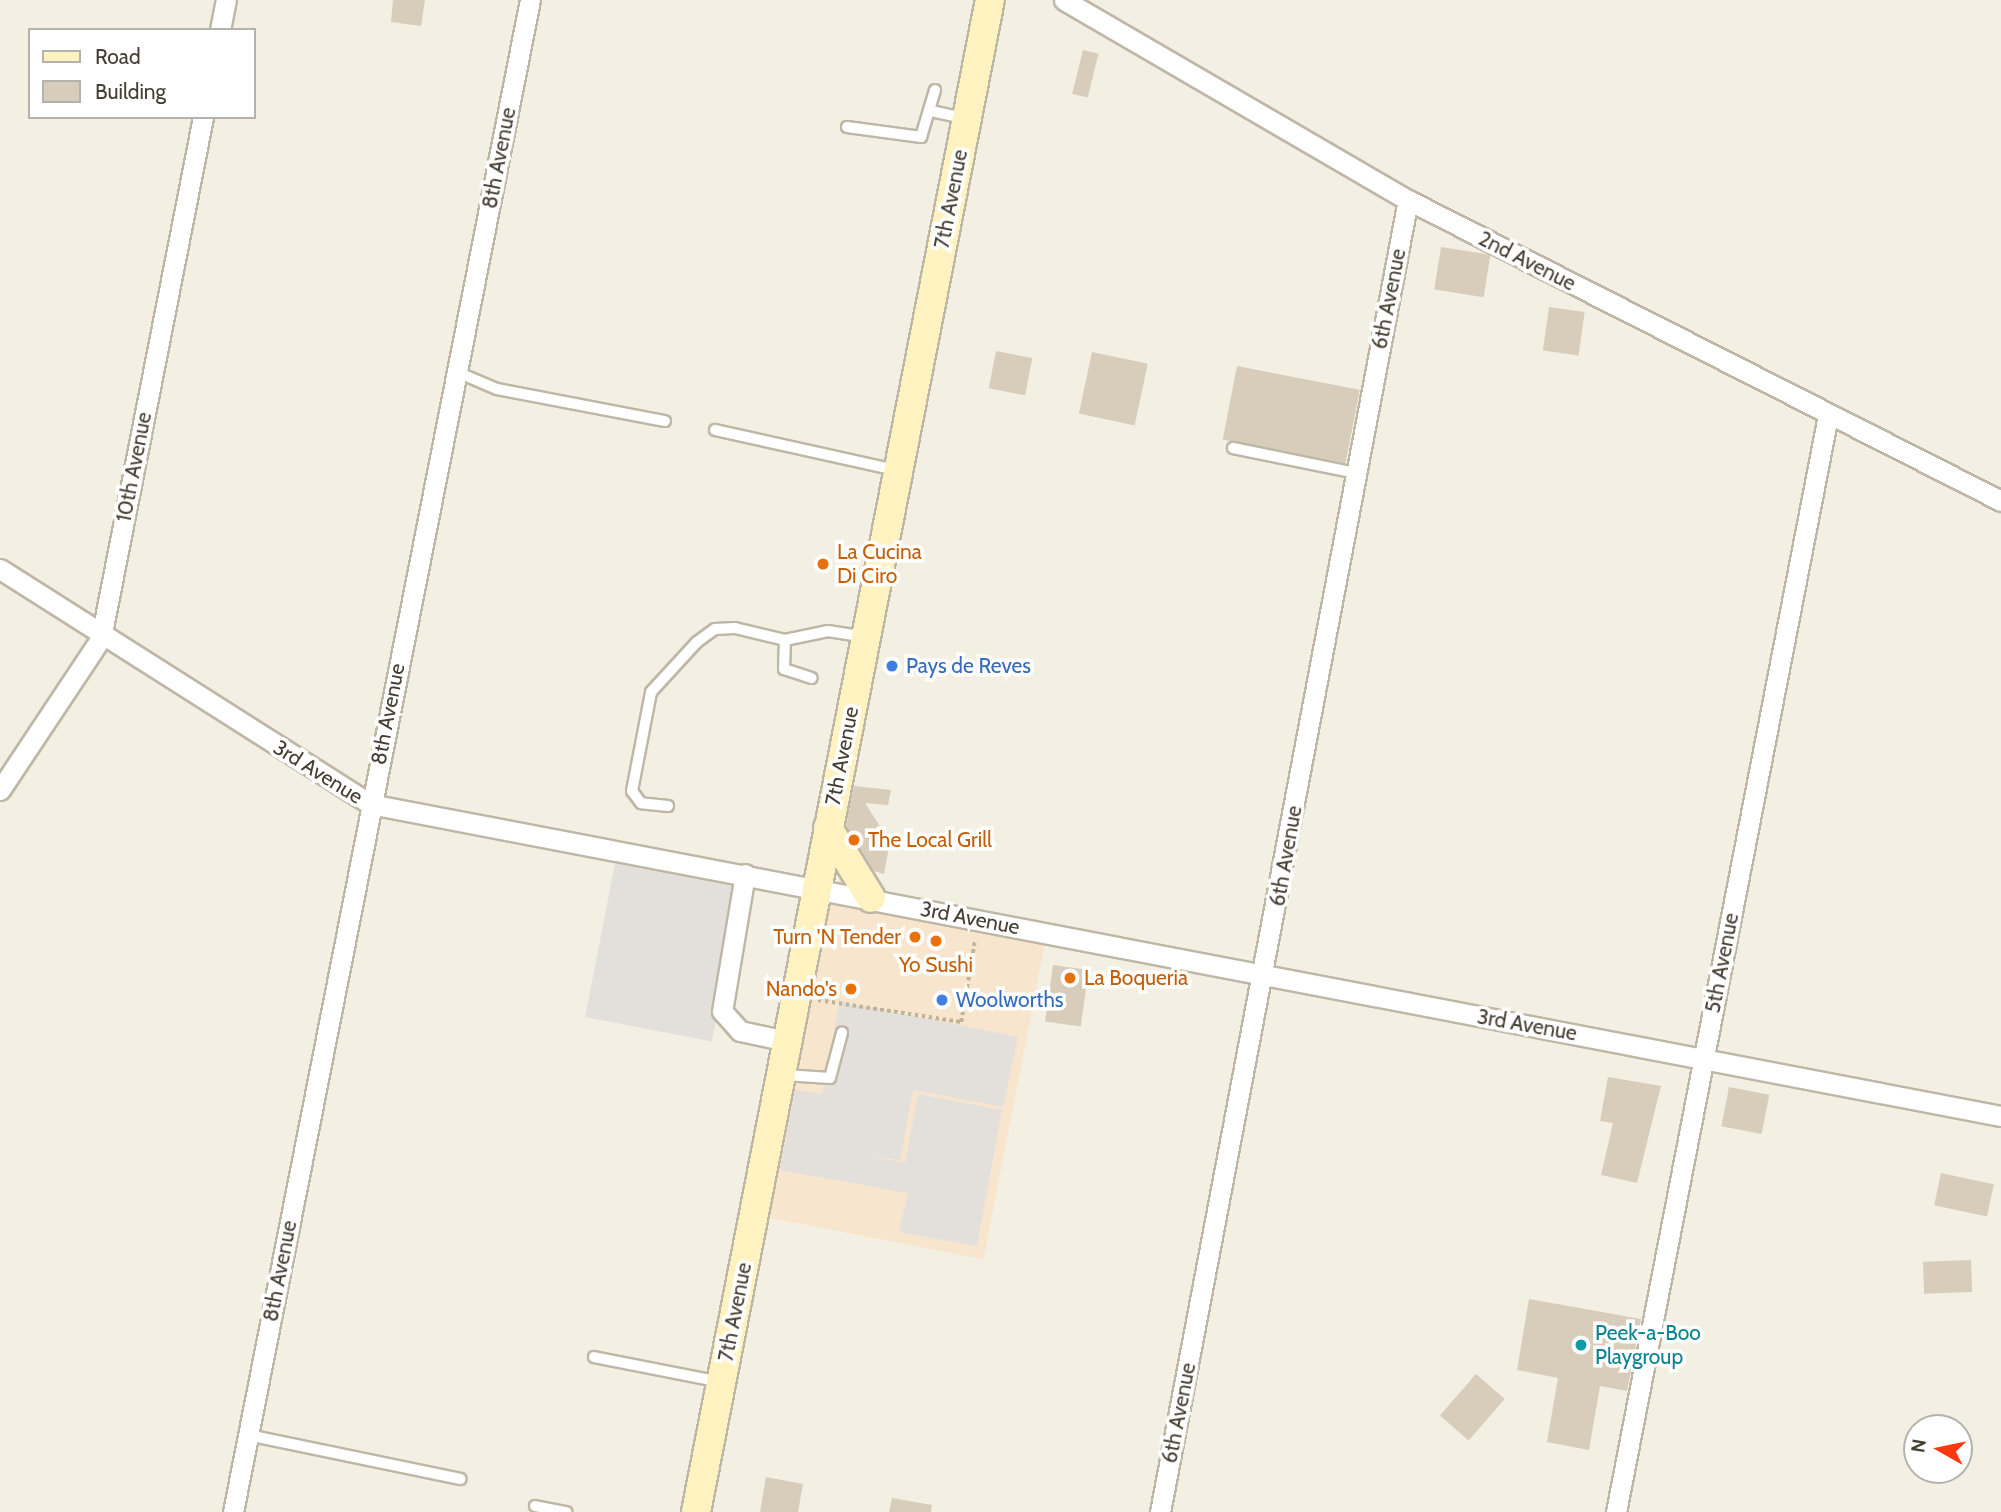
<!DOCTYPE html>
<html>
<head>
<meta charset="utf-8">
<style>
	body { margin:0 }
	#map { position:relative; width:2001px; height:1512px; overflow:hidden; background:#f3efe3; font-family:Cabin,sans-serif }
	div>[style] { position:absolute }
	.commercial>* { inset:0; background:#f7e6cd; transform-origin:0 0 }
	.parking>* { inset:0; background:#e3e0dc; transform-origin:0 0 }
	.building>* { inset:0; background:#d8cdbb; transform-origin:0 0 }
	.path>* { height:3.5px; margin-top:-1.75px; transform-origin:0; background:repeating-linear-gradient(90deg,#c1b396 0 3.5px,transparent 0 7px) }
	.roads { filter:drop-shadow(2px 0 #bfb7a6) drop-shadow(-2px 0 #bfb7a6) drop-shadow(0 2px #bfb7a6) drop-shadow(0 -2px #bfb7a6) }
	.lane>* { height:10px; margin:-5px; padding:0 5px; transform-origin:5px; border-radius:5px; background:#fff }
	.street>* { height:19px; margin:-9.5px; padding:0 9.5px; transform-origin:9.5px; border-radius:9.5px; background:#fff }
	.secondary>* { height:28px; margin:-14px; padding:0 14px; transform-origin:14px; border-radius:14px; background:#fff2c1 }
	.dots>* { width:19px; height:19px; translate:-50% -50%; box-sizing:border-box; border:4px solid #fff; border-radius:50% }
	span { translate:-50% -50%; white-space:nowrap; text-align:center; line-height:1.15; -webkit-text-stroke:7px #fff; paint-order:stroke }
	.street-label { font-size:21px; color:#453e33 }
	.food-label { font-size:21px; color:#c56008 }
	.left { translate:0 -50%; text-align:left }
	.right { translate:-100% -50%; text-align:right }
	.shop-label { font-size:21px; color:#366cbe }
	.culture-label { font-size:21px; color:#0d838f }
	.legend { position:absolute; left:28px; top:28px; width:228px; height:91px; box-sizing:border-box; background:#fff; border:2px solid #b5b2ad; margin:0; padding:9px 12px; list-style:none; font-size:21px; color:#453e33 }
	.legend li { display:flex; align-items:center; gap:14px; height:35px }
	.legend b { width:35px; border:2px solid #b5b2ad }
	.north { position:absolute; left:1903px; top:1414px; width:70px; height:70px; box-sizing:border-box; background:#fff; border:2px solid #b5b2ad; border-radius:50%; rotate:279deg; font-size:19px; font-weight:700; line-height:28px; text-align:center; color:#453e33 }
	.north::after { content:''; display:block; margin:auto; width:24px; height:32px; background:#ff380e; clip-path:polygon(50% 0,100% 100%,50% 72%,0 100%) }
</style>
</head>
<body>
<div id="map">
	<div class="commercial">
		<div style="left:823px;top:895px;width:227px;height:327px;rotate:11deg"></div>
	</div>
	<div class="parking">
		<div style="left:617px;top:853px;width:129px;height:167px;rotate:11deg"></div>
		<div style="clip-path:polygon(840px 1001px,1018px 1037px,1003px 1107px,913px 1090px,900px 1160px,866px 1155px,905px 1163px,918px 1094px,1002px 1110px,977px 1246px,899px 1232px,908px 1193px,780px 1170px,795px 1090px,822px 1094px)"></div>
	</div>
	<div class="building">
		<div style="clip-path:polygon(393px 0,425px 0,421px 26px,391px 22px)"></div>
		<div style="left:1083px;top:50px;width:16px;height:45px;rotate:14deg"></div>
		<div style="left:1441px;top:247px;width:50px;height:43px;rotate:9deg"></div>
		<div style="left:1549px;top:307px;width:36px;height:44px;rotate:8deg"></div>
		<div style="left:996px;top:351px;width:37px;height:38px;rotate:11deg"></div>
		<div style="left:1092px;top:352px;width:57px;height:63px;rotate:12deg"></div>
		<div style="left:1237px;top:366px;width:125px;height:75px;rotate:11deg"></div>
		<div style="clip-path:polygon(854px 786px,891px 790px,888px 805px,865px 803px,890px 842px,884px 874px,874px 871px,846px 826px)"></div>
		<div style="left:1053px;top:965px;width:36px;height:57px;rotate:8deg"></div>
		<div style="clip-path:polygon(1608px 1077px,1661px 1086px,1637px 1183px,1601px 1175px,1613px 1123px,1600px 1121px)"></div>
		<div style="left:1729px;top:1087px;width:41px;height:40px;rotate:11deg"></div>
		<div style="left:1941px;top:1173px;width:54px;height:33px;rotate:12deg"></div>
		<div style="left:1971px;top:1260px;width:32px;height:48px;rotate:88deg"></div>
		<div style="clip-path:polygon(1529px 1299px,1641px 1319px,1627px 1391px,1600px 1386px,1589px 1450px,1547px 1442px,1558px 1378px,1517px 1370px)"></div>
		<div style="left:1476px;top:1374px;width:38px;height:55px;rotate:41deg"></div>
		<div style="clip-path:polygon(766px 1477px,803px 1484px,798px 1512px,760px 1512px)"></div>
		<div style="clip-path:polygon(892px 1498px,932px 1505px,931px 1512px,889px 1512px)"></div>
	</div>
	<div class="path">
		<div style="left:818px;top:1000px;width:145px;rotate:8.7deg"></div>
		<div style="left:961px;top:1022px;width:84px;rotate:-80.4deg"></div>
	</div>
	<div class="roads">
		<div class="lane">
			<div style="left:931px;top:111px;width:35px;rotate:12deg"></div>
			<div style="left:847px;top:127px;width:75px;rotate:7.7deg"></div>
			<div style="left:921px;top:137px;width:49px;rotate:-73.4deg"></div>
			<div style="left:457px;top:372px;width:43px;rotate:23deg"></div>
			<div style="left:497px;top:389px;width:171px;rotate:10.8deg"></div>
			<div style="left:715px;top:430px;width:184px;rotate:12.5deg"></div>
			<div style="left:1233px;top:448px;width:126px;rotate:11.5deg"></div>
			<div style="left:785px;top:640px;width:29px;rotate:92deg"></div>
			<div style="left:784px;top:669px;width:29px;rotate:18deg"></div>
			<div style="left:668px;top:806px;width:27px;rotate:-174deg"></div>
			<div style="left:641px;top:803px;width:15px;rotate:-127deg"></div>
			<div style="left:632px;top:791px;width:101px;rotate:-79.1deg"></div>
			<div style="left:651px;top:692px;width:68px;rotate:-47.4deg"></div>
			<div style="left:697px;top:642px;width:22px;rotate:-36deg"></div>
			<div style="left:715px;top:629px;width:20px;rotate:-3deg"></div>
			<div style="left:735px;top:628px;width:51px;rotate:13.5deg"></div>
			<div style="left:785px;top:640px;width:44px;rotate:-11.8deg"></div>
			<div style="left:828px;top:631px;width:37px;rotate:9deg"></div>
			<div style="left:785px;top:1075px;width:45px;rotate:3.8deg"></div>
			<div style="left:830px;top:1078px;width:47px;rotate:-75.1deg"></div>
			<div style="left:594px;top:1357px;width:129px;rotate:11.1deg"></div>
			<div style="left:248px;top:1435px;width:217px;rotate:11.7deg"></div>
			<div style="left:535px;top:1506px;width:32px;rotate:11deg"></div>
		</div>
		<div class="street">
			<div style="left:1064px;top:0;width:398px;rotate:30.2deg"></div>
			<div style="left:1408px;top:200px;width:665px;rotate:26.91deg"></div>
			<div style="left:220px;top:30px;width:31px;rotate:-79deg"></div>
			<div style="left:0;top:569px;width:438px;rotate:32.4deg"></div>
			<div style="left:370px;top:804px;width:1661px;rotate:10.83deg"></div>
			<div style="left:0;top:790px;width:182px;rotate:-56.4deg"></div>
			<div style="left:101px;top:638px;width:531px;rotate:-78.92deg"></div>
			<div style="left:745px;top:874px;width:139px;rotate:99.5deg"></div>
			<div style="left:722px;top:1011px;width:27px;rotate:48deg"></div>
			<div style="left:740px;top:1031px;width:48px;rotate:12deg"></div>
			<div style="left:233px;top:1512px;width:1541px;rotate:-78.89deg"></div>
			<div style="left:1160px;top:1512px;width:1335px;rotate:-79.3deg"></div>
			<div style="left:1616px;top:1512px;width:1117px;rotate:-79.06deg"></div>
		</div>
		<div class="secondary">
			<div style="left:828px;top:828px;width:82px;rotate:58.4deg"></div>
			<div style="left:696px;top:1512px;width:1540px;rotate:-79deg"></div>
		</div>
	</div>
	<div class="dots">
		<div style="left:823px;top:564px;background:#e8710a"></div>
		<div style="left:892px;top:666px;background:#3f7fe0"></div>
		<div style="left:854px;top:840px;background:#e8710a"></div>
		<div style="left:915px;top:937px;background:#e8710a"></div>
		<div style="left:936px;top:941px;background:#e8710a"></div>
		<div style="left:1070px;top:978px;background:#e8710a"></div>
		<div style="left:851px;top:989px;background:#e8710a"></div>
		<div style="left:942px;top:1000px;background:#3f7fe0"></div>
		<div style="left:1581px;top:1345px;background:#0f9aa8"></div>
	</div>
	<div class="street-label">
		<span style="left:499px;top:158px;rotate:-79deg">8th Avenue</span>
		<span style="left:951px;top:199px;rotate:-79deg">7th Avenue</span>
		<span style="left:1527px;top:261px;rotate:27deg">2nd Avenue</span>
		<span style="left:1389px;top:299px;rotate:-79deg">6th Avenue</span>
		<span style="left:134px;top:467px;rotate:-79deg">10th Avenue</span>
		<span style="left:388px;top:714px;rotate:-79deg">8th Avenue</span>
		<span style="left:842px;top:756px;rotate:-79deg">7th Avenue</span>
		<span style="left:318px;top:772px;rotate:32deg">3rd Avenue</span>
		<span style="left:1286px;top:856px;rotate:-80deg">6th Avenue</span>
		<span style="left:970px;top:918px;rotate:11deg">3rd Avenue</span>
		<span style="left:1722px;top:963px;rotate:-79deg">5th Avenue</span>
		<span style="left:1527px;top:1025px;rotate:10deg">3rd Avenue</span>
		<span style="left:280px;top:1271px;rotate:-79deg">8th Avenue</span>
		<span style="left:735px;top:1312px;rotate:-79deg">7th Avenue</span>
		<span style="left:1179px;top:1413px;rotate:-79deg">6th Avenue</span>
	</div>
	<div class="food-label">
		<span class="left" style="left:837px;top:564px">La Cucina<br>Di Ciro</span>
		<span class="left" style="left:868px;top:840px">The Local Grill</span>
		<span class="right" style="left:901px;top:937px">Turn 'N Tender</span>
		<span style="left:936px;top:965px">Yo Sushi</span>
		<span class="left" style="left:1084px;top:978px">La Boqueria</span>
		<span class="right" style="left:837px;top:989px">Nando's</span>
	</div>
	<div class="shop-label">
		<span class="left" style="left:906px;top:666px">Pays de Reves</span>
		<span class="left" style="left:956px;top:1000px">Woolworths</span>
	</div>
	<div class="culture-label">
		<span class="left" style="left:1595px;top:1345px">Peek-a-Boo<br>Playgroup</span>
	</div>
	<ul class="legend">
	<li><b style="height:9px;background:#fff2c1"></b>Road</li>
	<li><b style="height:19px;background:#d8cdbb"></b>Building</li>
	</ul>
	<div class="north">N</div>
</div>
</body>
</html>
